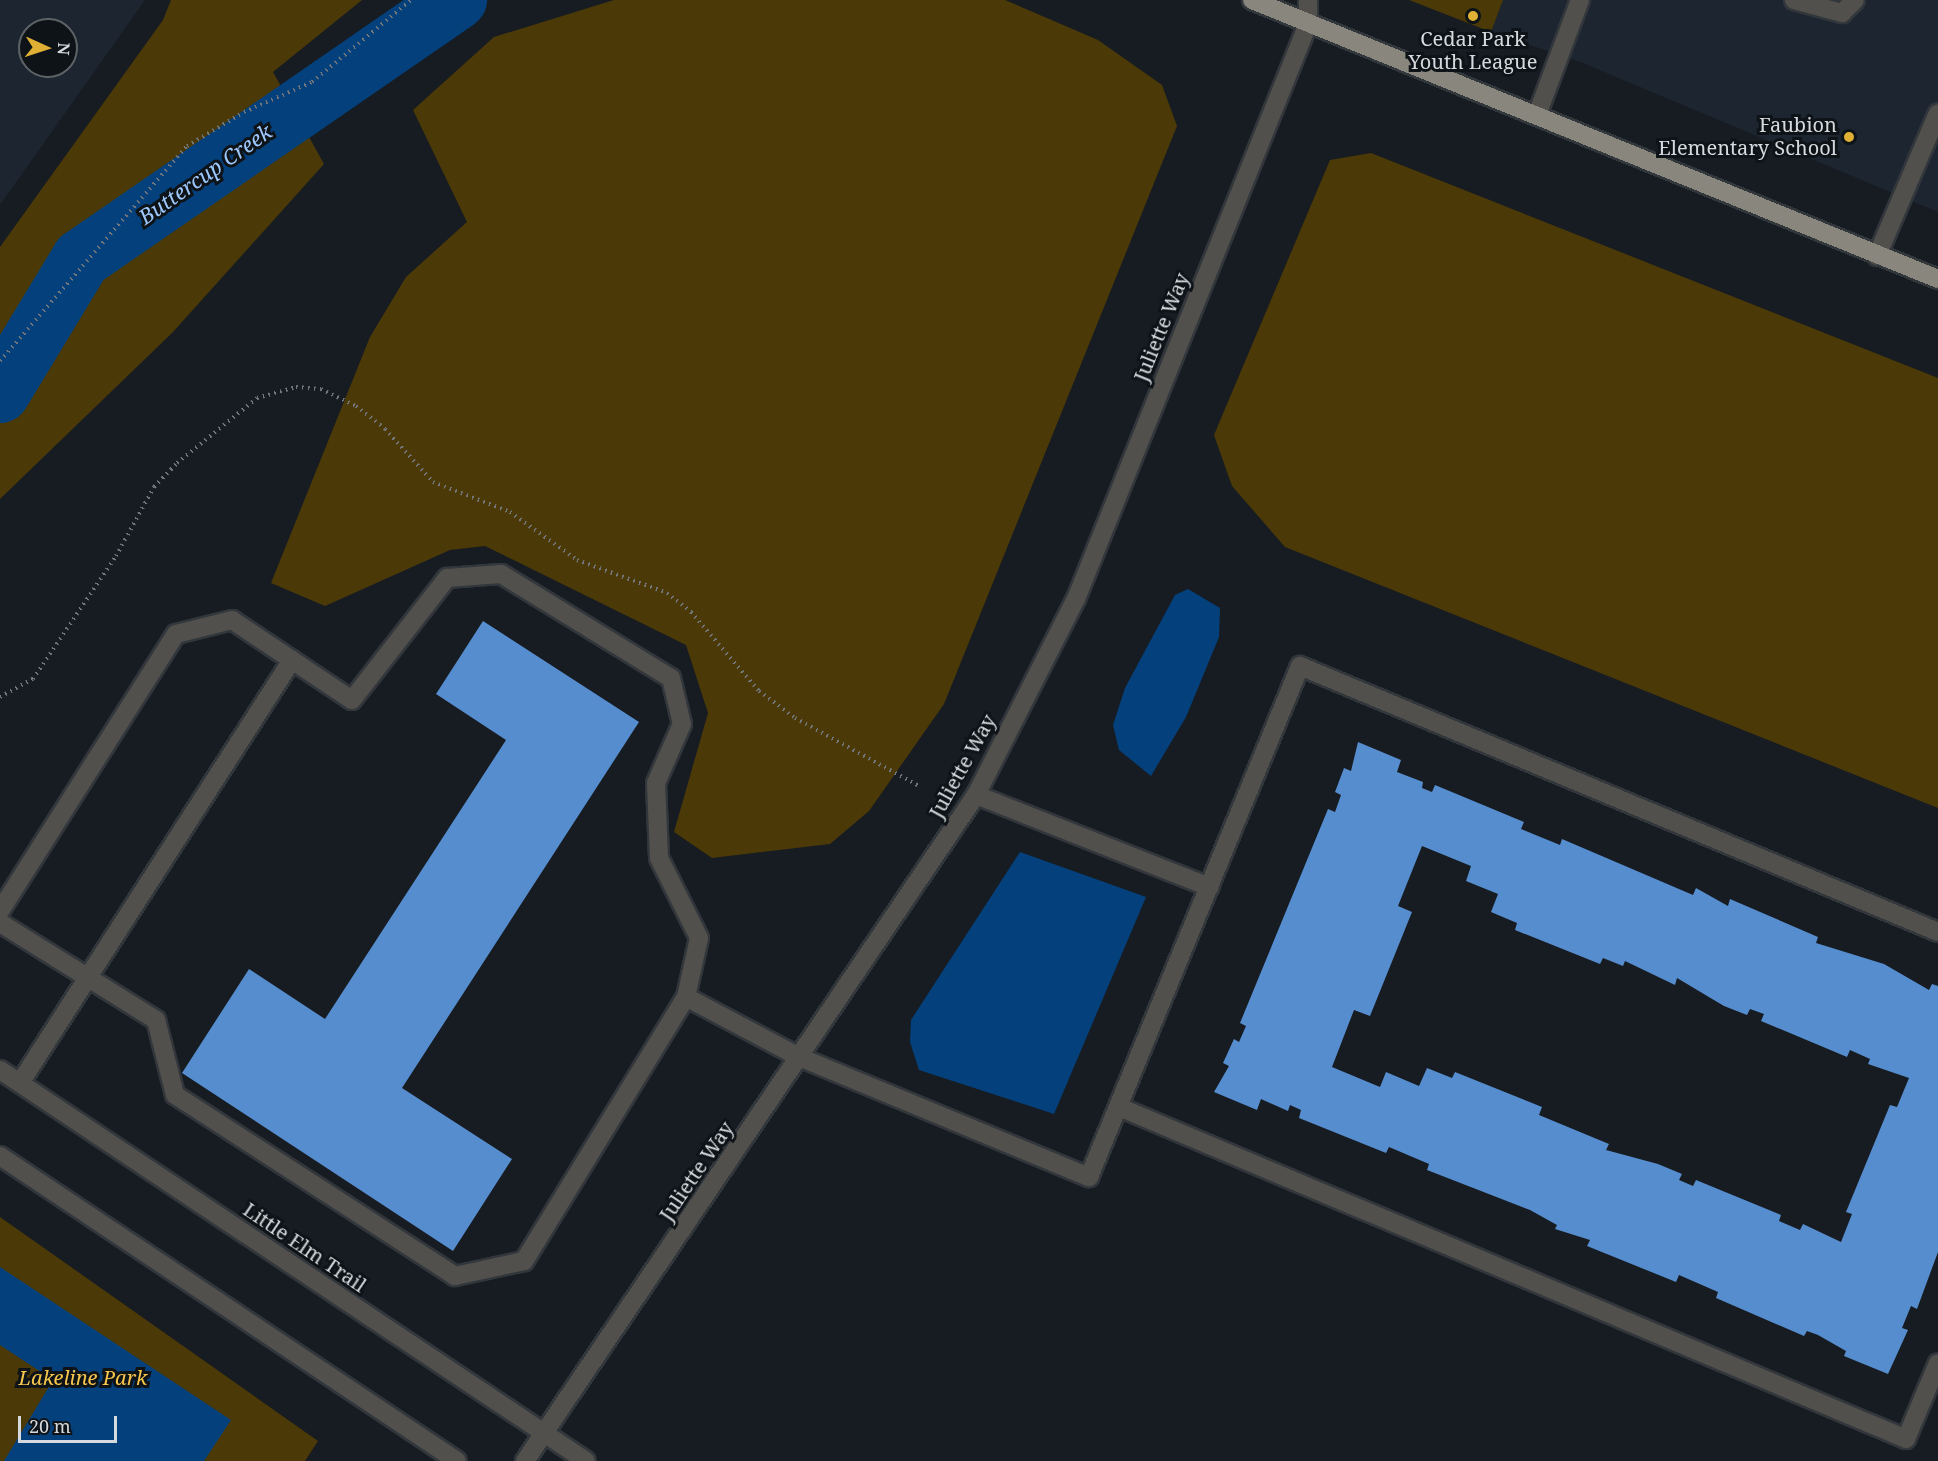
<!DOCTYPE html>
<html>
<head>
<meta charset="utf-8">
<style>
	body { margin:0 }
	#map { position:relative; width:1938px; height:1461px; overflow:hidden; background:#171c22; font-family:"Noto Serif",serif }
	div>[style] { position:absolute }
	.built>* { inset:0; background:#1c2530 }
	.green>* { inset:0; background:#4b3907 }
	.water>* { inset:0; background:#04417c }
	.river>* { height:60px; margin:-30px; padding:0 30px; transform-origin:30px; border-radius:30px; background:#04417c }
	.building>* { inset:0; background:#568dce }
	.path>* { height:4px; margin-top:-2px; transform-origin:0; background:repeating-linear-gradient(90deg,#73777c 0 1.5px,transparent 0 6px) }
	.roads { filter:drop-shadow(2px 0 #32373c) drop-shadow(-2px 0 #32373c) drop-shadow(0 2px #32373c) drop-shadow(0 -2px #32373c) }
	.minor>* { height:18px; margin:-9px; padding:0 9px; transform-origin:9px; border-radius:9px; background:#52504d }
	.major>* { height:18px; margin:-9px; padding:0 9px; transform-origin:9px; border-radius:9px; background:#89867e }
	.dots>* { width:16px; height:16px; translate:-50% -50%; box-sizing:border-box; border:3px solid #0e1318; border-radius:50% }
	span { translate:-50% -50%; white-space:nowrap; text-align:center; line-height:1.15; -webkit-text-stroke:6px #0e1318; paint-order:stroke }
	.poi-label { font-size:20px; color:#d6dade }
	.right { translate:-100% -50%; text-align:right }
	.street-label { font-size:20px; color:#d6dade }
	.park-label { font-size:20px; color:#f6c64d; font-style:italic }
	.water-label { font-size:21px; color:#9dc8fc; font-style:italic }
	.north { position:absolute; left:18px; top:18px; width:60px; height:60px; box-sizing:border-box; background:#0e1318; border:2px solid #5e6367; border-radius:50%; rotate:93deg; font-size:16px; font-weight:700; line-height:24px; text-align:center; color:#d6dade }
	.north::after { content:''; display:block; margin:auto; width:21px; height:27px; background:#dfb034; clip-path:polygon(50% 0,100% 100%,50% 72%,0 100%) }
	.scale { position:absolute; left:18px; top:1416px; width:99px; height:27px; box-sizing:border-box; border:3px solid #d6dade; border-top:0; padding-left:8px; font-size:18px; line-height:21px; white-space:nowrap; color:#d6dade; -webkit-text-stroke:4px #0e1318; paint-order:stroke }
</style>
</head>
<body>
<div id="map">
	<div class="built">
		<div style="clip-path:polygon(evenodd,0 0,145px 0,0 205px,0 0,30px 30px,66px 30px,66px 66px,30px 66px,30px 30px)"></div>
		<div style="clip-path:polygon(1503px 0,1938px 0,1938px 212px,1583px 63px,1491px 32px)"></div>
	</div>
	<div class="green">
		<div style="clip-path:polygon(171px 0,362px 0,273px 72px,324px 164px,173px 332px,0 499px,0 247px,163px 20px)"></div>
		<div style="clip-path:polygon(614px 0,1005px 0,1098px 40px,1162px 85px,1177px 126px,944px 704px,869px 811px,830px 844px,712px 858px,674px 832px,708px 713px,686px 645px,485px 546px,450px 550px,325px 606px,271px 583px,370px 337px,406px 277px,467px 222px,413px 110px,494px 37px)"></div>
		<div style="clip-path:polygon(1409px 0,1503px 0,1491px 32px)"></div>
		<div style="clip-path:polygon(1371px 153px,1938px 378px,1938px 808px,1285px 547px,1232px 486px,1214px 435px,1330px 160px)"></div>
		<div style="clip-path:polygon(0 1217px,318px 1441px,305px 1461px,0 1461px)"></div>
	</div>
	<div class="water">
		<div style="clip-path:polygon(1188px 589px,1220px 608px,1219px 637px,1186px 717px,1151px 776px,1119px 750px,1113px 725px,1125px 688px,1175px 595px)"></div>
		<div style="clip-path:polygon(1020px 852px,1146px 897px,1054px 1114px,919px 1070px,910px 1042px,911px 1020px)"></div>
		<div style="clip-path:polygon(0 1267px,231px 1420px,204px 1461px,4px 1461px,53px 1380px,0 1345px)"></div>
	</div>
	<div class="river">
		<div style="left:0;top:393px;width:157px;rotate:-58.8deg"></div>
		<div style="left:81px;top:259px;width:457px;rotate:-34.6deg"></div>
	</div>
	<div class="building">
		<div style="clip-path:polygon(483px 621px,639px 722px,402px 1088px,512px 1159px,453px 1251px,182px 1073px,249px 969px,325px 1019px,506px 740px,436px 694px)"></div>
		<div style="clip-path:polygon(evenodd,1358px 742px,1401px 760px,1397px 772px,1423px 782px,1422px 788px,1432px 792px,1435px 785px,1524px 822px,1521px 829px,1560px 845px,1562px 839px,1693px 895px,1696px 888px,1728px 906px,1730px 899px,1818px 937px,1816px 943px,1884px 964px,1929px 990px,1932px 984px,1938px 986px,1938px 1252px,1917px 1309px,1911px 1306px,1902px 1328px,1908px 1330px,1888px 1374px,1844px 1356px,1846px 1351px,1818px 1335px,1807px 1331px,1804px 1336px,1716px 1298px,1718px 1292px,1679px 1275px,1676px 1282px,1587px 1246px,1590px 1240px,1555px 1229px,1557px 1225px,1530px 1210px,1427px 1170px,1429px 1164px,1389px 1147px,1386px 1153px,1299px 1118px,1301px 1110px,1290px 1105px,1288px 1111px,1261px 1099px,1257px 1110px,1214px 1092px,1229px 1066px,1223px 1063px,1234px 1039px,1239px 1042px,1246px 1026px,1240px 1023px,1328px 809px,1335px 812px,1341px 795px,1335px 792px,1344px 768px,1351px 771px,1358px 742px,1422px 846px,1471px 866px,1466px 881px,1498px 894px,1491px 912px,1517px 923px,1515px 930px,1600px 964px,1603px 958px,1623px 966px,1625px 961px,1675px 985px,1677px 978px,1724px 1006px,1747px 1015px,1750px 1009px,1764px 1014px,1761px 1021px,1847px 1057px,1850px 1050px,1870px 1059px,1868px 1064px,1909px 1078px,1897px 1107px,1890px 1105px,1846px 1212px,1852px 1214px,1841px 1242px,1803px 1224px,1800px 1230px,1779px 1221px,1781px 1215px,1696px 1180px,1693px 1186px,1679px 1180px,1682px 1174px,1658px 1164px,1606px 1150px,1609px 1144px,1539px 1115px,1542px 1107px,1455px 1072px,1452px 1078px,1427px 1068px,1419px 1086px,1386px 1072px,1380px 1087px,1332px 1067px,1354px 1010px,1370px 1016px,1412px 912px,1398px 906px,1422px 846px)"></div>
	</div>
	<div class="path">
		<div style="left:0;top:361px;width:285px;rotate:-49deg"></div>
		<div style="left:187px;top:146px;width:66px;rotate:-30.8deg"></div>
		<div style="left:244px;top:112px;width:74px;rotate:-23.8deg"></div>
		<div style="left:312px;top:82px;width:129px;rotate:-39.6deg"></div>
		<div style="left:0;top:697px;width:38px;rotate:-29deg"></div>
		<div style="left:33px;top:679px;width:148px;rotate:-56deg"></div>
		<div style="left:116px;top:556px;width:79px;rotate:-61.2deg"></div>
		<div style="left:154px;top:487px;width:33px;rotate:-46deg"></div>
		<div style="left:177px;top:463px;width:103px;rotate:-39.1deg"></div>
		<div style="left:257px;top:398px;width:41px;rotate:-15.8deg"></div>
		<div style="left:296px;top:387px;width:25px;rotate:5deg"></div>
		<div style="left:321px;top:389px;width:39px;rotate:26deg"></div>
		<div style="left:356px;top:406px;width:37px;rotate:38deg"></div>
		<div style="left:385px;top:429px;width:72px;rotate:47.8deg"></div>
		<div style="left:433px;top:482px;width:83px;rotate:21.3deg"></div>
		<div style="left:510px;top:512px;width:82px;rotate:35.6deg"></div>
		<div style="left:577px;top:560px;width:96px;rotate:20.1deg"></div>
		<div style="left:667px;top:593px;width:31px;rotate:38deg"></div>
		<div style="left:691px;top:612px;width:104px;rotate:49.3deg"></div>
		<div style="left:759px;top:691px;width:45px;rotate:36.9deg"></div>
		<div style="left:795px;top:718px;width:141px;rotate:28.7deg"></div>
	</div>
	<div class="roads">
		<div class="minor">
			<div style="left:1794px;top:0;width:50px;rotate:15.2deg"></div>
			<div style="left:1842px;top:13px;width:18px;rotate:-45deg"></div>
			<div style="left:1537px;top:115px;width:123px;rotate:-69.5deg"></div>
			<div style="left:1877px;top:256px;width:155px;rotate:-66.9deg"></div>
			<div style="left:976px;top:795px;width:251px;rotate:21.5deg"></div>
			<div style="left:0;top:911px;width:328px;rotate:-57.6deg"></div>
			<div style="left:176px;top:634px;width:58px;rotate:-14deg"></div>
			<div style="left:232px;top:620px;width:144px;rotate:33.7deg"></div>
			<div style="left:352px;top:700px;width:155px;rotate:-52.1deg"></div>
			<div style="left:447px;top:578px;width:54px;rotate:-4.2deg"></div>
			<div style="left:501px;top:574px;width:199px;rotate:31.5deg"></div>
			<div style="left:671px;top:678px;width:47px;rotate:76.6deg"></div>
			<div style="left:682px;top:724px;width:64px;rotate:113.8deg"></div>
			<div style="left:656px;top:783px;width:75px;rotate:87.7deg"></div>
			<div style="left:659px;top:858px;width:89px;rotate:63.4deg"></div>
			<div style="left:699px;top:938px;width:60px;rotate:102.4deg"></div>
			<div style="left:686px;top:997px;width:310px;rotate:121.5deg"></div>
			<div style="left:524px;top:1261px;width:71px;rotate:167.7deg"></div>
			<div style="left:455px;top:1276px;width:333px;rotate:-147.1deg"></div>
			<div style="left:175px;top:1095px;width:77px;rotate:-104.2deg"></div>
			<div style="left:156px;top:1020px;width:184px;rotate:-148.1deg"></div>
			<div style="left:686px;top:997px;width:128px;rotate:28deg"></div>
			<div style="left:799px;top:1057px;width:314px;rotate:22.5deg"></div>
			<div style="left:1089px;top:1177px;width:553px;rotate:-67.56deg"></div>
			<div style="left:1300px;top:666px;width:691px;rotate:22.63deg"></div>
			<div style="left:0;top:1070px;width:704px;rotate:33.71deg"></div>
			<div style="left:20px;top:1083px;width:503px;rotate:-57.26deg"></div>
			<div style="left:1119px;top:1107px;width:854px;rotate:22.87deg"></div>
			<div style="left:1906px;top:1439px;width:82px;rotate:-67.2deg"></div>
			<div style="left:0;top:1156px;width:549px;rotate:33.72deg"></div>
			<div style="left:525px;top:1461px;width:804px;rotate:-55.9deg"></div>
			<div style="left:976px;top:795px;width:220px;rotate:-63deg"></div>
			<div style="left:1076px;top:599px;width:620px;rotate:-68.03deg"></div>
			<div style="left:1308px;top:24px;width:24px;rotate:-90deg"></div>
		</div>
		<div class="major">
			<div style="left:1252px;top:0;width:741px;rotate:22.13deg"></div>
		</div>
	</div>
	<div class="dots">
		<div style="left:1473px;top:16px;background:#dfb034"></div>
		<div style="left:1849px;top:137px;background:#dfb034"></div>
	</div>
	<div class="poi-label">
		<span style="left:1473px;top:50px">Cedar Park<br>Youth League</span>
		<span class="right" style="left:1837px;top:136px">Faubion<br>Elementary School</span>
	</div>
	<div class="street-label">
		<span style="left:1161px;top:327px;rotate:-68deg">Juliette Way</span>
		<span style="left:962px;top:766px;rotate:-61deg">Juliette Way</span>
		<span style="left:696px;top:1171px;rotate:-56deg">Juliette Way</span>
		<span style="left:305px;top:1247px;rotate:34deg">Little Elm Trail</span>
	</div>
	<div class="park-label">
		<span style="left:83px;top:1377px">Lakeline Park</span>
	</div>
	<div class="water-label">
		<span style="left:205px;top:174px;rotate:-35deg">Buttercup Creek</span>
	</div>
	<div class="north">N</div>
	<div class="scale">20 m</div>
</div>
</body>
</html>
